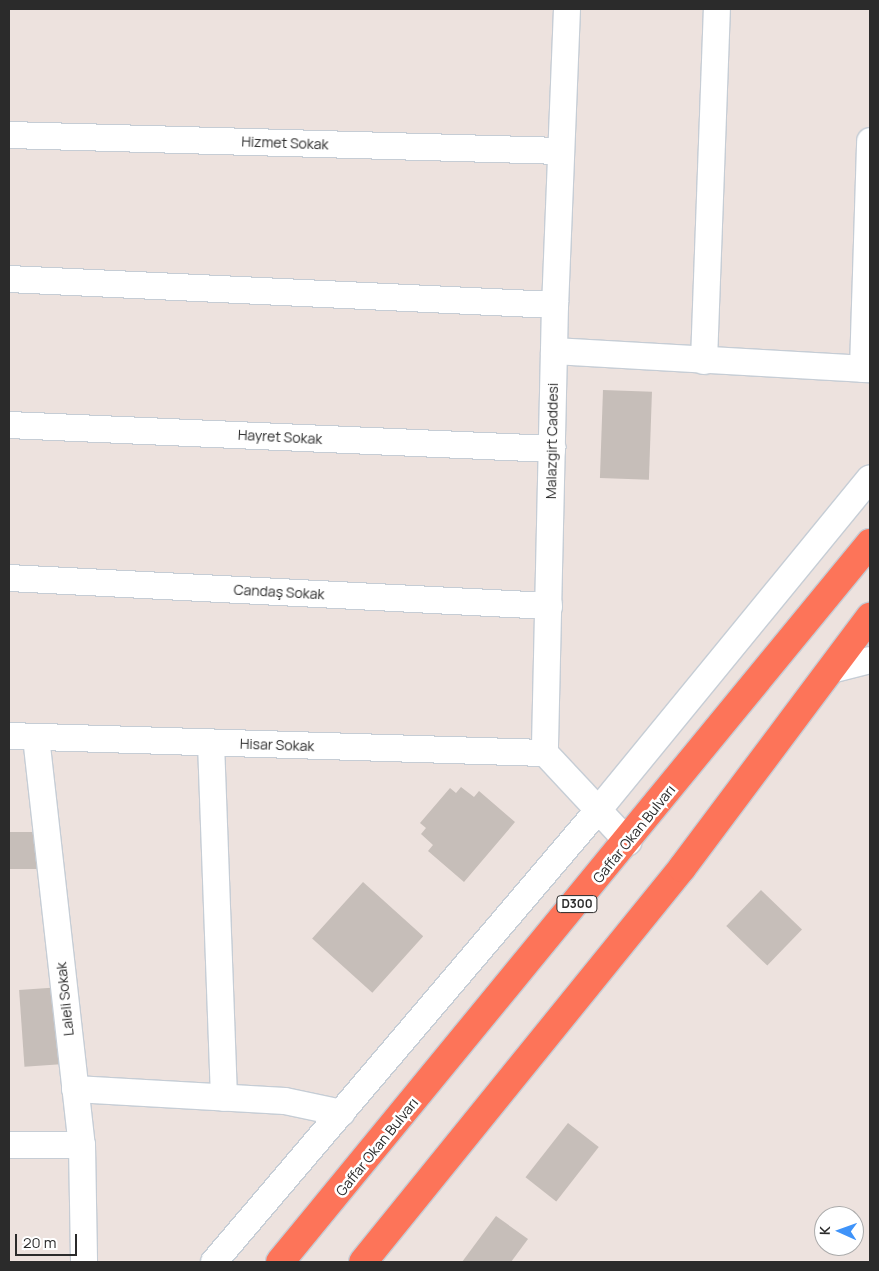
<!DOCTYPE html>
<html>
<head>
<meta charset="utf-8">
<style>
	body { margin:0 }
	#map { position:relative; width:879px; height:1271px; overflow:hidden; background:#ede2de; font-family:Manrope,sans-serif }
	div>[style] { position:absolute }
	.building>* { inset:0; background:#c6beb9; transform-origin:0 0 }
	.roads { filter:drop-shadow(1px 0 #c6cdd5) drop-shadow(-1px 0 #c6cdd5) drop-shadow(0 1px #c6cdd5) drop-shadow(0 -1px #c6cdd5) }
	.minor>* { height:26px; margin:-13px; padding:0 13px; transform-origin:13px; border-radius:13px; background:#fff }
	.highway>* { height:28px; margin:-14px; padding:0 14px; transform-origin:14px; border-radius:14px; background:#fd7459 }
	span { translate:-50% -50%; white-space:nowrap; text-align:center; line-height:1.15; -webkit-text-stroke:5px #fff; paint-order:stroke }
	.shield-label span { padding:1px 4px; background:#fff; border:1px solid; border-radius:4px; -webkit-text-stroke-width:0 }
	.shield-label { font-size:12px; color:#2b2b2b; font-weight:700 }
	.street-label { font-size:14px; color:#2b2b2b }
	.frame { position:absolute; inset:0; border:10px solid #2b2b2b; pointer-events:none }
	.north { position:absolute; left:814px; top:1206px; width:50px; height:50px; box-sizing:border-box; background:#fff; border:1px solid #aaa; border-radius:50%; rotate:272deg; font-size:14px; font-weight:700; line-height:20px; text-align:center; color:#2b2b2b }
	.north::after { content:''; display:block; margin:auto; width:18px; height:22px; background:#3f93f9; clip-path:polygon(50% 0,100% 100%,50% 72%,0 100%) }
	.scale { position:absolute; left:15px; top:1234px; width:62px; height:22px; box-sizing:border-box; border:2px solid #2b2b2b; border-top:0; padding-left:6px; font-size:15px; line-height:18px; white-space:nowrap; color:#2b2b2b; -webkit-text-stroke:4px #fff; paint-order:stroke }
</style>
</head>
<body>
<div id="map">
	<div class="building">
		<div style="left:603px;top:390px;width:49px;height:88px;rotate:2deg"></div>
		<div style="clip-path:polygon(461px 787px,474px 797px,479px 791px,515px 822px,464px 882px,428px 851px,433px 845px,421px 834px,426px 828px,420px 823px,450px 788px,456px 793px)"></div>
		<div style="left:9px;top:832px;width:35px;height:37px"></div>
		<div style="left:363px;top:882px;width:81px;height:76px;rotate:42deg"></div>
		<div style="left:761px;top:890px;width:57px;height:50px;rotate:44deg"></div>
		<div style="left:62px;top:987px;width:77px;height:43px;rotate:86deg"></div>
		<div style="left:568px;top:1123px;width:39px;height:69px;rotate:38deg"></div>
		<div style="clip-path:polygon(496px 1216px,528px 1239px,511px 1262px,462px 1262px)"></div>
	</div>
	<div class="roads">
		<div class="minor">
			<div style="left:567px;top:9px;width:296px;rotate:92.3deg"></div>
			<div style="left:555px;top:305px;width:448px;rotate:91.3deg"></div>
			<div style="left:545px;top:753px;width:122px;rotate:47deg"></div>
			<div style="left:9px;top:135px;width:552px;rotate:1.66deg"></div>
			<div style="left:9px;top:279px;width:547px;rotate:2.73deg"></div>
			<div style="left:554px;top:351px;width:317px;rotate:3.3deg"></div>
			<div style="left:704px;top:361px;width:352px;rotate:-87.9deg"></div>
			<div style="left:863px;top:369px;width:228px;rotate:-88.2deg"></div>
			<div style="left:9px;top:425px;width:544px;rotate:2.53deg"></div>
			<div style="left:9px;top:578px;width:541px;rotate:2.97deg"></div>
			<div style="left:831px;top:670px;width:40px;rotate:-14.4deg"></div>
			<div style="left:9px;top:736px;width:536px;rotate:1.82deg"></div>
			<div style="left:36px;top:737px;width:411px;rotate:83.6deg"></div>
			<div style="left:82px;top:1145px;width:117px;rotate:89deg"></div>
			<div style="left:211px;top:743px;width:355px;rotate:87.9deg"></div>
			<div style="left:75px;top:1089px;width:210px;rotate:3.3deg"></div>
			<div style="left:285px;top:1101px;width:58px;rotate:11.9deg"></div>
			<div style="left:9px;top:1145px;width:73px"></div>
			<div style="left:214px;top:1262px;width:596px;rotate:-49.63deg"></div>
			<div style="left:600px;top:808px;width:426px;rotate:-50.7deg"></div>
		</div>
		<div class="highway">
			<div style="left:280px;top:1262px;width:930px;rotate:-50.63deg"></div>
			<div style="left:363px;top:1262px;width:507px;rotate:-51deg"></div>
			<div style="left:682px;top:868px;width:314px;rotate:-53.2deg"></div>
		</div>
	</div>
	<div class="shield-label">
		<span style="left:577px;top:904px">D300</span>
	</div>
	<div class="street-label">
		<span style="left:285px;top:143px;rotate:2deg">Hizmet Sokak</span>
		<span style="left:280px;top:437px;rotate:3deg">Hayret Sokak</span>
		<span style="left:552px;top:441px;rotate:-89deg">Malazgirt Caddesi</span>
		<span style="left:279px;top:592px;rotate:3deg">Candaş Sokak</span>
		<span style="left:277px;top:745px;rotate:2deg">Hisar Sokak</span>
		<span style="left:634px;top:834px;rotate:-51deg">Gaffar Okan Bulvarı</span>
		<span style="left:65px;top:999px;rotate:-96deg">Laleli Sokak</span>
		<span style="left:377px;top:1147px;rotate:-51deg">Gaffar Okan Bulvarı</span>
	</div>
	<div class="frame"></div>
	<div class="north">K</div>
	<div class="scale">20 m</div>
</div>
</body>
</html>
